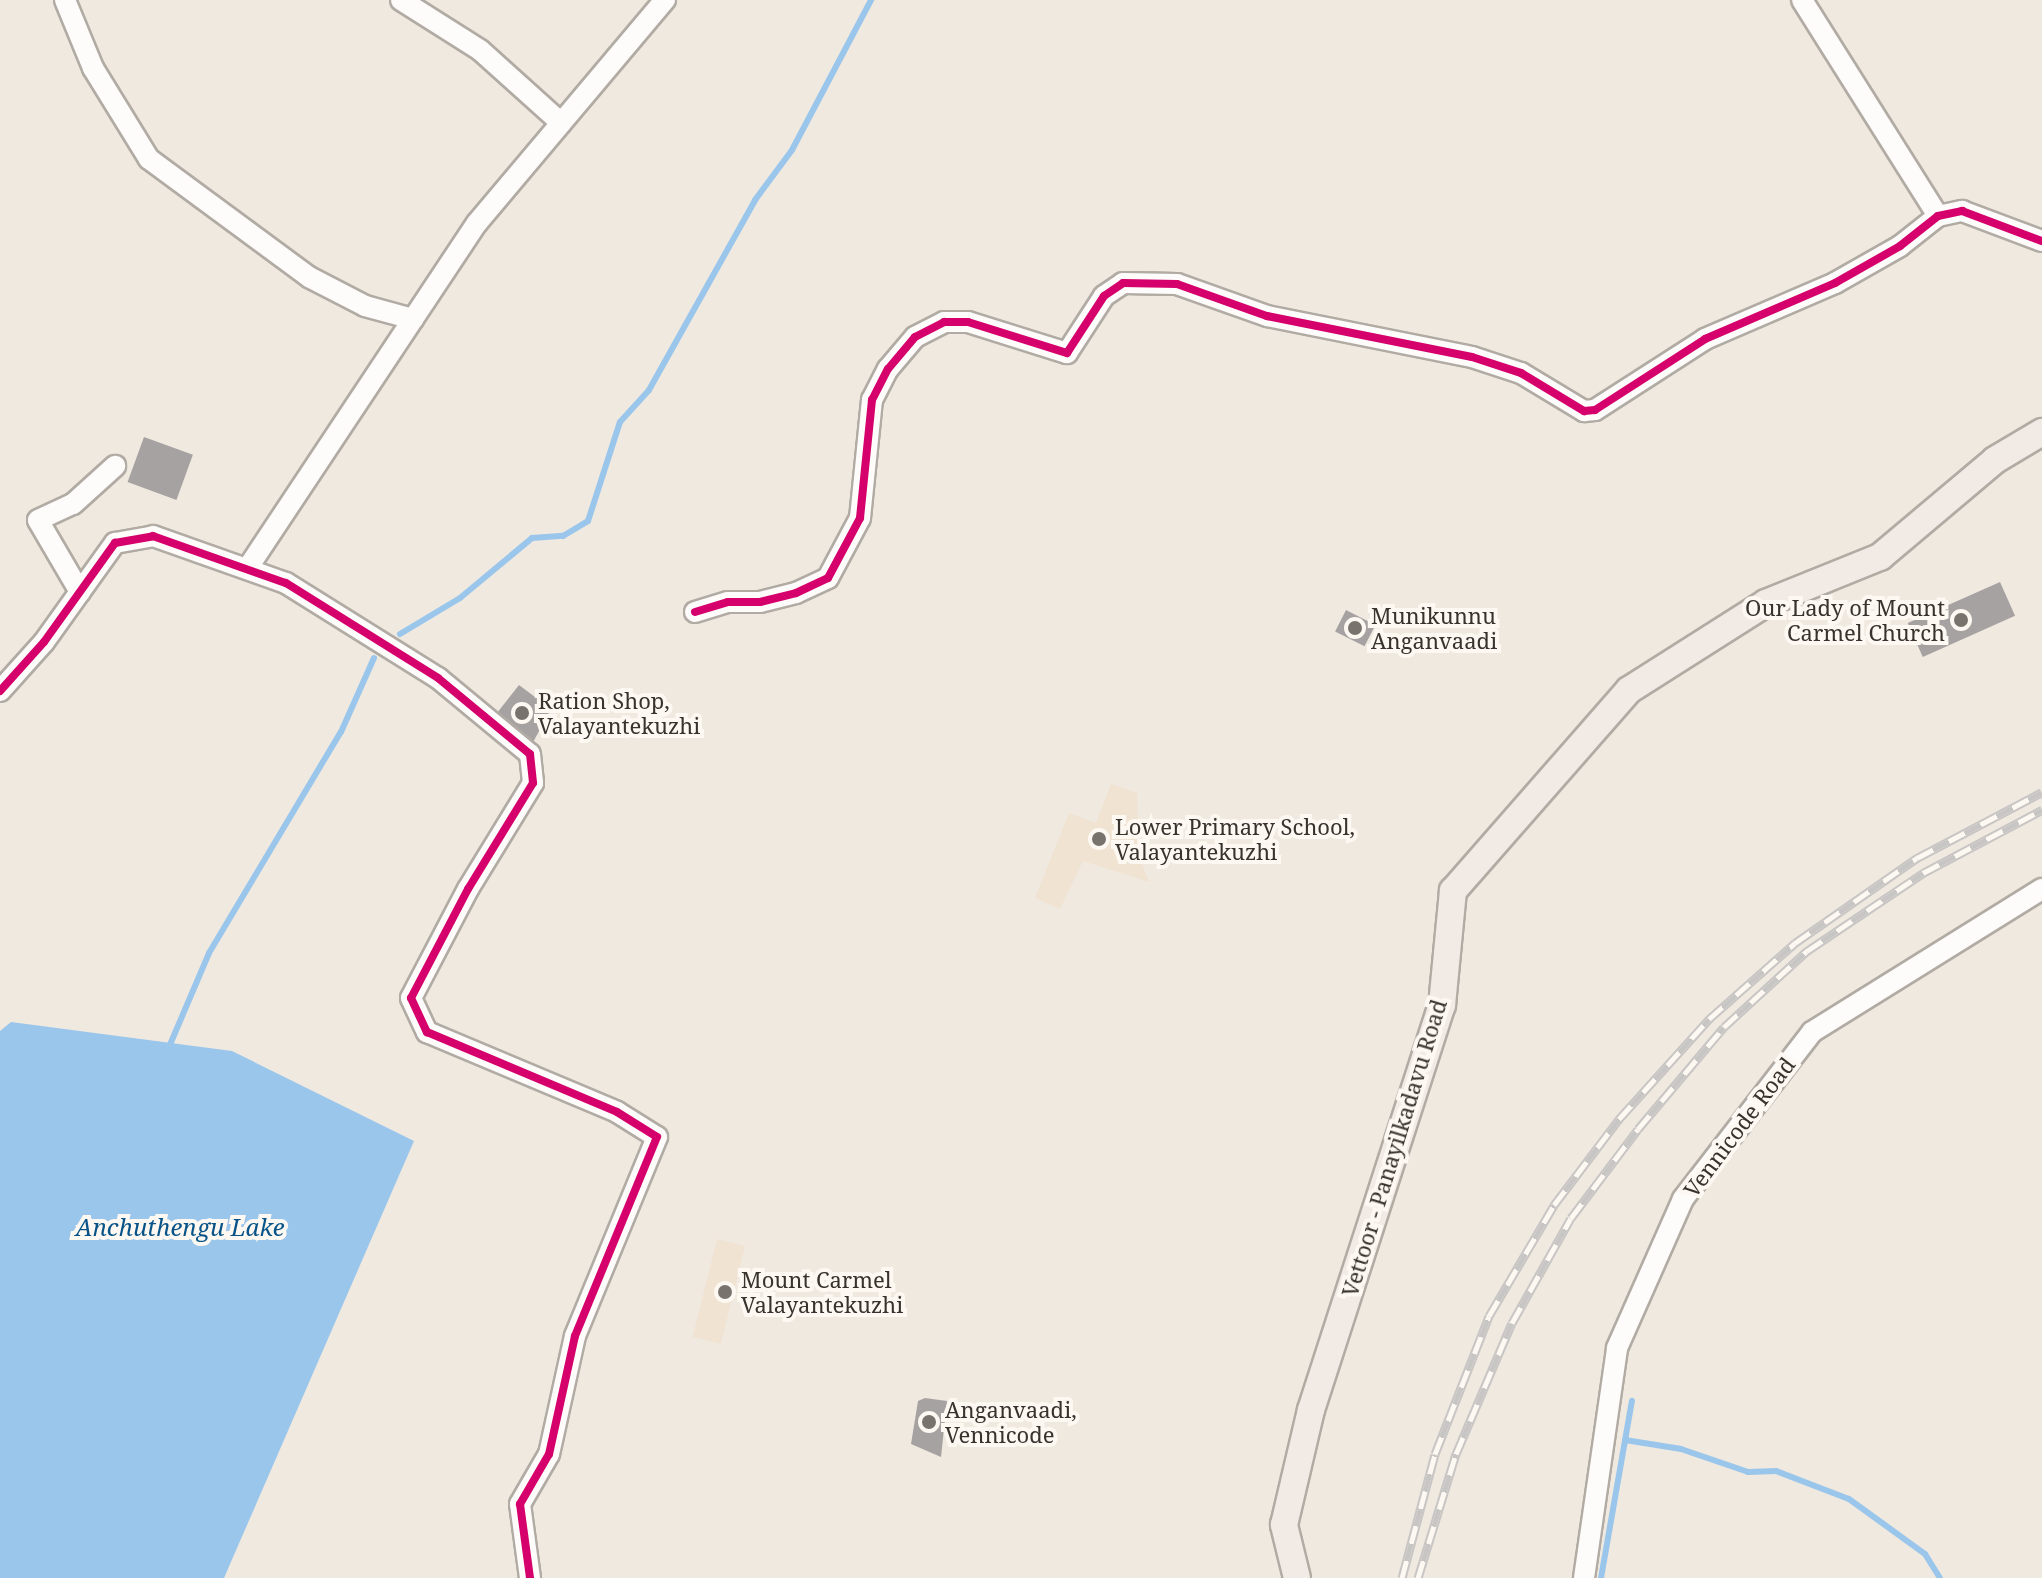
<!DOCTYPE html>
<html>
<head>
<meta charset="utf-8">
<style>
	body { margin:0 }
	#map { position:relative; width:2042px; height:1578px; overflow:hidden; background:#f0e9e0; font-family:"Noto Serif",serif }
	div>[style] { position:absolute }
	.built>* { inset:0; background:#f0e3d2; transform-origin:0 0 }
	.water>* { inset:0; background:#9bc6eb }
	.stream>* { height:6px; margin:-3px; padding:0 3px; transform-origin:3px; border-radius:3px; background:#9bc6eb }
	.building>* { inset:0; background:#a6a2a1; transform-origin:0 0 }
	.roads { filter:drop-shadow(2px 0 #b1aba4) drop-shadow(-2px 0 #b1aba4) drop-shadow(0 2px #b1aba4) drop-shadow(0 -2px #b1aba4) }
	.minor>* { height:20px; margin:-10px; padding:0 10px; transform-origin:10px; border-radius:10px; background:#fdfcfa }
	.major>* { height:26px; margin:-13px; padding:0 13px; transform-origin:13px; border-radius:13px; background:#f2ebe5 }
	.rail>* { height:9px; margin-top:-4.5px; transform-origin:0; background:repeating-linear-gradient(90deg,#fef8f2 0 18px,#c8c6c4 0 36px); box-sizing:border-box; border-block:2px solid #c8c6c4 }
	.cycleway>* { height:8px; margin:-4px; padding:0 4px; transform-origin:4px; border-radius:4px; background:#d6006c }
	.dots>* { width:22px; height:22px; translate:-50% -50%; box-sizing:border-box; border:4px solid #fef8f2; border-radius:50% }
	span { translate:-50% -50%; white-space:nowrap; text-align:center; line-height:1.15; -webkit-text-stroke:8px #fef8f2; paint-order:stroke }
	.poi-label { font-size:22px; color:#38332d }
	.right { translate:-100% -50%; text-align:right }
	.left { translate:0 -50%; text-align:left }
	.street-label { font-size:22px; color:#38332d }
	.water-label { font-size:24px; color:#085488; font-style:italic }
</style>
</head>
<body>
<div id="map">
	<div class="built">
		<div style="clip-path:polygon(1111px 784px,1137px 793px,1139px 856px,1149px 882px,1083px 861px,1060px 909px,1035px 898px,1069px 813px,1096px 823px)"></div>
		<div style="left:717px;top:1239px;width:29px;height:101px;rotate:14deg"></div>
	</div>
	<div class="water">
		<div style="clip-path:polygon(11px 1022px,232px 1051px,414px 1141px,224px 1578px,0 1578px,0 1031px)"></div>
	</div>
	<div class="stream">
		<div style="left:400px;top:634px;width:70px;rotate:-31deg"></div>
		<div style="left:460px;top:598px;width:94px;rotate:-39.8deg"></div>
		<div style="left:532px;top:538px;width:31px;rotate:-4deg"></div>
		<div style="left:563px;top:536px;width:29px;rotate:-31deg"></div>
		<div style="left:588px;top:521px;width:104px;rotate:-72.1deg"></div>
		<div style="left:620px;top:422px;width:43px;rotate:-47.8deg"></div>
		<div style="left:649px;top:390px;width:218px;rotate:-60.8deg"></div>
		<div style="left:755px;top:200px;width:62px;rotate:-53.5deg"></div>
		<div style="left:792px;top:150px;width:170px;rotate:-62.2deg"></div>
		<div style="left:169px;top:1047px;width:102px;rotate:-66.9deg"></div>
		<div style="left:209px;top:953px;width:257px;rotate:-59.2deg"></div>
		<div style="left:341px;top:732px;width:81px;rotate:-66deg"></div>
		<div style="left:1625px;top:1440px;width:57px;rotate:9.1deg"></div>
		<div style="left:1681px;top:1449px;width:71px;rotate:18.9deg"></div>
		<div style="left:1748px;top:1472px;width:28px;rotate:-2deg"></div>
		<div style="left:1776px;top:1471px;width:78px;rotate:21deg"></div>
		<div style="left:1849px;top:1499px;width:94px;rotate:35.9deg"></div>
		<div style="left:1925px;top:1554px;width:28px;rotate:58deg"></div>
		<div style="left:1601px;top:1578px;width:180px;rotate:-80.1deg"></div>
	</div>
	<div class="building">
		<div style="left:144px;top:437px;width:52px;height:48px;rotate:20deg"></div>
		<div style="left:2000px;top:582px;width:37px;height:101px;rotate:66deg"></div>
		<div style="left:1346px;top:610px;width:33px;height:24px;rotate:27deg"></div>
		<div style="clip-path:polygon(519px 685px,551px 709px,531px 746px,493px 718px)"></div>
		<div style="clip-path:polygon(925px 1398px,947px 1401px,941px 1457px,911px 1444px,918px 1401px)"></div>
	</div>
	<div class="roads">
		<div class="minor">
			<div style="left:65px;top:0;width:74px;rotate:67.6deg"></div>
			<div style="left:93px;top:68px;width:107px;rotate:58.4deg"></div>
			<div style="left:149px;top:159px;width:199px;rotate:36.4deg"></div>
			<div style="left:309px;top:277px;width:63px;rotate:27.4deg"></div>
			<div style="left:365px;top:306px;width:50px;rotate:15.2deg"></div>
			<div style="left:401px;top:0;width:93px;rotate:32.3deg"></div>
			<div style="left:480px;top:50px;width:109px;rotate:42deg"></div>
			<div style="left:1802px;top:0;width:255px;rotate:57.8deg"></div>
			<div style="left:247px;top:569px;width:415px;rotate:-56.4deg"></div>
			<div style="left:477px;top:223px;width:292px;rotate:-49.9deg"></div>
			<div style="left:80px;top:592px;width:83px;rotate:-120.3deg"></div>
			<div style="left:38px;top:520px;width:38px;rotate:-25deg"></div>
			<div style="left:73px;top:504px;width:57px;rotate:-42.1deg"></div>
			<div style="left:695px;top:612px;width:34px;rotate:-17deg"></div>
			<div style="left:728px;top:602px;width:32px"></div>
			<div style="left:760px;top:602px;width:37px;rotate:-14deg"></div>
			<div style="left:796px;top:593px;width:35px;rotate:-25deg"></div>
			<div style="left:828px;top:578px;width:68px;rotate:-61.9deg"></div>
			<div style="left:860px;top:518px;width:119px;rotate:-84.2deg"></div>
			<div style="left:872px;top:400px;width:35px;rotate:-63deg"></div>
			<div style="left:888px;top:369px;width:42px;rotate:-49.8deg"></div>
			<div style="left:915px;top:337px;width:33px;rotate:-27deg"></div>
			<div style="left:944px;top:322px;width:24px"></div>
			<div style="left:968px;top:322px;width:104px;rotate:17.4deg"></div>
			<div style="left:1067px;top:353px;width:68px;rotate:-57deg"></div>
			<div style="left:1104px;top:296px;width:23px;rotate:-34deg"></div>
			<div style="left:1123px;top:283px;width:54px;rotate:1.1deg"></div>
			<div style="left:1177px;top:284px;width:96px;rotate:19.6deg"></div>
			<div style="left:1267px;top:316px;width:209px;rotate:11.3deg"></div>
			<div style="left:1472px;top:357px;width:52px;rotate:18.1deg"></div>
			<div style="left:1521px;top:373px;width:74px;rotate:31.1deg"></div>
			<div style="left:1584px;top:411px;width:11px;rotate:-5deg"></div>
			<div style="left:1595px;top:410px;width:131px;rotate:-32.8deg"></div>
			<div style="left:1705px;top:339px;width:142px;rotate:-23.3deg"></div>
			<div style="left:1835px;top:283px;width:75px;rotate:-29.6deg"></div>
			<div style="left:1900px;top:246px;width:48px;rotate:-38.3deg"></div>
			<div style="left:1938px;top:216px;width:25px;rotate:-12deg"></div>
			<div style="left:1962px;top:211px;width:85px;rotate:20.6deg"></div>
			<div style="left:0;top:691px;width:66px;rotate:-48.1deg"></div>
			<div style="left:44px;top:642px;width:122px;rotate:-54.4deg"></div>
			<div style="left:115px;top:543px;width:39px;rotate:-10deg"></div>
			<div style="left:153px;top:536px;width:141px;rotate:19.5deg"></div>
			<div style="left:286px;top:583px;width:179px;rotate:32deg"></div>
			<div style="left:438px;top:678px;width:119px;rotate:39.6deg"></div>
			<div style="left:530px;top:754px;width:29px;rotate:84deg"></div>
			<div style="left:533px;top:783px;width:124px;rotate:121.5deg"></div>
			<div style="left:468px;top:889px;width:123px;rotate:117.6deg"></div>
			<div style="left:411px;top:998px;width:38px;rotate:65deg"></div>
			<div style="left:427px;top:1032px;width:206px;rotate:22.8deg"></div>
			<div style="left:617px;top:1112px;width:47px;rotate:32deg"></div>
			<div style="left:657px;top:1137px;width:215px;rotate:112.4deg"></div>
			<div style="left:575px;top:1336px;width:121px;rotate:102.4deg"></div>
			<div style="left:549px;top:1454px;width:58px;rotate:120.1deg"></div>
			<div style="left:520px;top:1504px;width:75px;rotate:82.3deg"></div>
			<div style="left:1584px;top:1578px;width:232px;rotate:-81.8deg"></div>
			<div style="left:1617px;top:1348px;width:163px;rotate:-66.1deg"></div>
			<div style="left:1683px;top:1199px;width:211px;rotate:-52.3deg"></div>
			<div style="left:1812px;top:1032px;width:271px;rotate:-31.9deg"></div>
		</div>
		<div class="major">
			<div style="left:1297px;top:1578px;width:55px;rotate:-103.8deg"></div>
			<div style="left:1284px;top:1525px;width:118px;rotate:-76.8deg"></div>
			<div style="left:1311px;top:1410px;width:426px;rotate:-72.1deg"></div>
			<div style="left:1442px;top:1005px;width:115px;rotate:-84.5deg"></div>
			<div style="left:1453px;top:891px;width:267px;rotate:-48.8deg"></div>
			<div style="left:1629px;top:690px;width:162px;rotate:-32.4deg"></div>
			<div style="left:1766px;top:603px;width:123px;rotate:-22deg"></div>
			<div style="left:1880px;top:557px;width:150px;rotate:-40.1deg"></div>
			<div style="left:1995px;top:460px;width:55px;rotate:-30.8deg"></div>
		</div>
	</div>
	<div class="rail">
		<div style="left:1402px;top:1578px;width:128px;rotate:-75.1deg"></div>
		<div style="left:1435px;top:1454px;width:148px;rotate:-68.6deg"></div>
		<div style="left:1489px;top:1316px;width:129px;rotate:-59.6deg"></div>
		<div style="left:1554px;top:1205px;width:108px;rotate:-52.9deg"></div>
		<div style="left:1619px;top:1119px;width:135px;rotate:-48deg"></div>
		<div style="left:1709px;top:1019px;width:115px;rotate:-41.5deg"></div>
		<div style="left:1795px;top:943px;width:149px;rotate:-34.9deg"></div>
		<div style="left:1917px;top:858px;width:141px;rotate:-27.8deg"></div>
		<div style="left:1418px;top:1578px;width:130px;rotate:-73deg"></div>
		<div style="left:1456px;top:1454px;width:142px;rotate:-66.9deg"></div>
		<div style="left:1512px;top:1323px;width:120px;rotate:-60.7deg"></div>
		<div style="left:1571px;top:1218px;width:111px;rotate:-53deg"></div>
		<div style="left:1638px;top:1129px;width:133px;rotate:-49.9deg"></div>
		<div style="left:1724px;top:1027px;width:113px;rotate:-42.5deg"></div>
		<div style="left:1807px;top:951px;width:140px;rotate:-33.9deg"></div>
		<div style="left:1923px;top:873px;width:135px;rotate:-27.9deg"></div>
	</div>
	<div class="cycleway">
		<div style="left:695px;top:612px;width:34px;rotate:-17deg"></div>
		<div style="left:728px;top:602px;width:32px"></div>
		<div style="left:760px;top:602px;width:37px;rotate:-14deg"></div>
		<div style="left:796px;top:593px;width:35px;rotate:-25deg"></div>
		<div style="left:828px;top:578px;width:68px;rotate:-61.9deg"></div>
		<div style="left:860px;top:518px;width:119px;rotate:-84.2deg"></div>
		<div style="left:872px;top:400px;width:35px;rotate:-63deg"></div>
		<div style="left:888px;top:369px;width:42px;rotate:-49.8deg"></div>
		<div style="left:915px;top:337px;width:33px;rotate:-27deg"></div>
		<div style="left:944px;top:322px;width:24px"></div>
		<div style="left:968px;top:322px;width:104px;rotate:17.4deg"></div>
		<div style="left:1067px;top:353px;width:68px;rotate:-57deg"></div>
		<div style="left:1104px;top:296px;width:23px;rotate:-34deg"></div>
		<div style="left:1123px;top:283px;width:54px;rotate:1.1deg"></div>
		<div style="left:1177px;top:284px;width:96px;rotate:19.6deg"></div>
		<div style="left:1267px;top:316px;width:209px;rotate:11.3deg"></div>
		<div style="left:1472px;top:357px;width:52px;rotate:18.1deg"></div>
		<div style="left:1521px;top:373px;width:74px;rotate:31.1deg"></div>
		<div style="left:1584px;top:411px;width:11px;rotate:-5deg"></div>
		<div style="left:1595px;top:410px;width:131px;rotate:-32.8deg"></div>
		<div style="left:1705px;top:339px;width:142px;rotate:-23.3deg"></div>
		<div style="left:1835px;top:283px;width:75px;rotate:-29.6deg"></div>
		<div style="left:1900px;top:246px;width:48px;rotate:-38.3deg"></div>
		<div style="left:1938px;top:216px;width:25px;rotate:-12deg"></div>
		<div style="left:1962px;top:211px;width:85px;rotate:20.6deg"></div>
		<div style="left:0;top:691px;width:66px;rotate:-48.1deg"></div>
		<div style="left:44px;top:642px;width:122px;rotate:-54.4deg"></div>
		<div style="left:115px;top:543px;width:39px;rotate:-10deg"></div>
		<div style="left:153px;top:536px;width:141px;rotate:19.5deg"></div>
		<div style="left:286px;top:583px;width:179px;rotate:32deg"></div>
		<div style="left:438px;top:678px;width:119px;rotate:39.6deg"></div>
		<div style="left:530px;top:754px;width:29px;rotate:84deg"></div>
		<div style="left:533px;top:783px;width:124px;rotate:121.5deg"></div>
		<div style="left:468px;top:889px;width:123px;rotate:117.6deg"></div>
		<div style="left:411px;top:998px;width:38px;rotate:65deg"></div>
		<div style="left:427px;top:1032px;width:206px;rotate:22.8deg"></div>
		<div style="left:617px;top:1112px;width:47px;rotate:32deg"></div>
		<div style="left:657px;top:1137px;width:215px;rotate:112.4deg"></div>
		<div style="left:575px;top:1336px;width:121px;rotate:102.4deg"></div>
		<div style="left:549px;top:1454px;width:58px;rotate:120.1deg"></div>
		<div style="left:520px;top:1504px;width:75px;rotate:82.3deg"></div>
	</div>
	<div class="dots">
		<div style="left:1961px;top:620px;background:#78736c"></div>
		<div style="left:1355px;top:628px;background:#78736c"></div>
		<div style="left:522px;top:713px;background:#78736c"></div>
		<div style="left:1099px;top:839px;background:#78736c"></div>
		<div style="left:725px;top:1292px;background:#78736c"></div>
		<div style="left:929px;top:1422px;background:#78736c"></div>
	</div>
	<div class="poi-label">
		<span class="right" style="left:1945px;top:620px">Our Lady of Mount<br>Carmel Church</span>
		<span class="left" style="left:1371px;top:628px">Munikunnu<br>Anganvaadi</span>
		<span class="left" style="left:538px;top:713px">Ration Shop,<br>Valayantekuzhi</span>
		<span class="left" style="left:1115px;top:839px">Lower Primary School,<br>Valayantekuzhi</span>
		<span class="left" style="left:741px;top:1292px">Mount Carmel<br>Valayantekuzhi</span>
		<span class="left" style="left:945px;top:1422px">Anganvaadi,<br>Vennicode</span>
	</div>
	<div class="street-label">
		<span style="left:1739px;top:1127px;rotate:-53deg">Vennicode Road</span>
		<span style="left:1394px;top:1148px;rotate:-73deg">Vettoor - Panayilkadavu Road</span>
	</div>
	<div class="water-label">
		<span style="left:180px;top:1227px">Anchuthengu Lake</span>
	</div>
</div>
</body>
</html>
